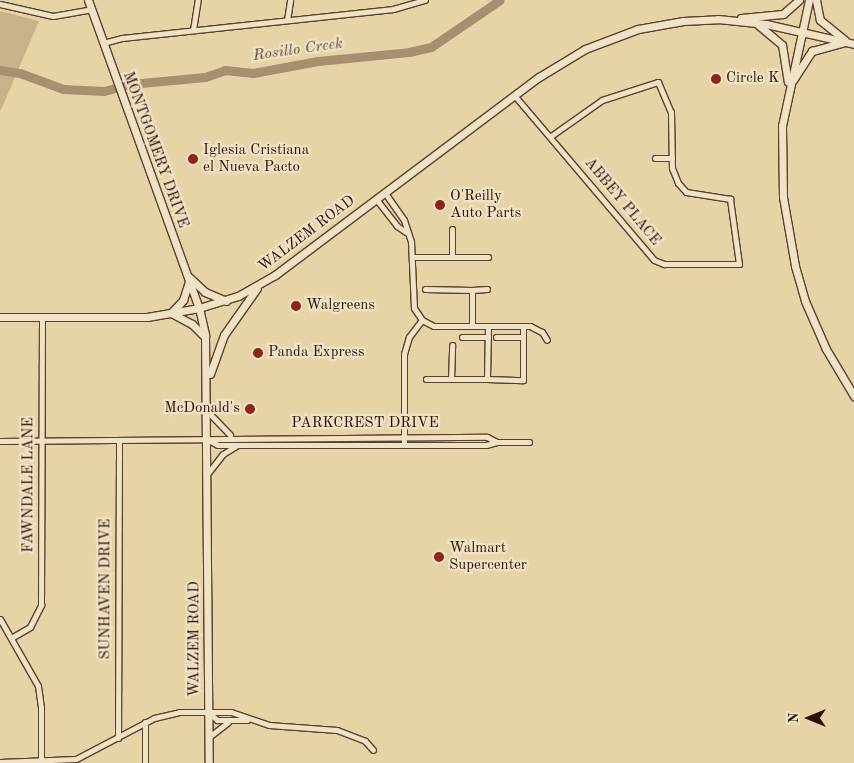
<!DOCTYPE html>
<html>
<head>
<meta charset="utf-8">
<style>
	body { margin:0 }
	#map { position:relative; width:854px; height:763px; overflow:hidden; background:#e6d3a6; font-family:"Old Standard TT",serif }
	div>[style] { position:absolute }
	.green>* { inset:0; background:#c7b28a }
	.river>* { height:9px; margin:-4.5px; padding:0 4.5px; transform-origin:4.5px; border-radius:4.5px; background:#a7906f }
	.roads { filter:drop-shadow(1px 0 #5c402c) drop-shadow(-1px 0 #5c402c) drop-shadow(0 1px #5c402c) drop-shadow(0 -1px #5c402c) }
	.street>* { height:5px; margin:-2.5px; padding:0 2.5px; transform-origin:2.5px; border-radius:2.5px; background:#efe2c5 }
	.secondary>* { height:7px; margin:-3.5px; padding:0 3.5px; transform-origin:3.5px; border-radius:3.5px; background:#efe2c5 }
	.dots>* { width:14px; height:14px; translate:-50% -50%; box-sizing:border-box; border:2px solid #efe2c5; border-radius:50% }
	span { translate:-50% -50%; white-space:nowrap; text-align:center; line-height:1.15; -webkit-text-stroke:4.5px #efe2c5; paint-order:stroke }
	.poi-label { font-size:15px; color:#2e0f03 }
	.left { translate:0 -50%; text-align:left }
	.right { translate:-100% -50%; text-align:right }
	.street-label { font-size:15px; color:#2e0f03 }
	.water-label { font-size:16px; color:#5e432e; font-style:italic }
	.north { position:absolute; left:784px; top:693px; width:50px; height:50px; -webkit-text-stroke:4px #efe2c5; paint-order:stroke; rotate:270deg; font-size:14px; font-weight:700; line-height:20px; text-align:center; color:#2e0f03 }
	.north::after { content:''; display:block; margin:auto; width:18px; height:22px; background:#2e0f03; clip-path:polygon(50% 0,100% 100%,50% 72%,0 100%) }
</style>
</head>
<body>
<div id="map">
	<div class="green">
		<div style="clip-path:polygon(0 11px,39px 21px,1px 110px,0 109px)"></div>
	</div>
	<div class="river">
		<div style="left:0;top:70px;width:20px;rotate:9deg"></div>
		<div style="left:20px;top:73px;width:46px;rotate:20.4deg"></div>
		<div style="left:63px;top:89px;width:41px;rotate:2.8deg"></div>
		<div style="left:104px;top:91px;width:28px;rotate:-15deg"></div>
		<div style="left:131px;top:84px;width:74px;rotate:-5.4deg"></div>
		<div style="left:205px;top:77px;width:21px;rotate:-19deg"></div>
		<div style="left:225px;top:70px;width:28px;rotate:6deg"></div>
		<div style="left:253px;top:73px;width:66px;rotate:-10.5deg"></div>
		<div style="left:318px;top:61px;width:91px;rotate:-5.6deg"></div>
		<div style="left:409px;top:52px;width:23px;rotate:-13deg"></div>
		<div style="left:431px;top:47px;width:83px;rotate:-34.3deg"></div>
	</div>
	<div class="roads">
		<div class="street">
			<div style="left:0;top:4px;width:54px;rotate:12.8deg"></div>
			<div style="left:53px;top:16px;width:39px;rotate:-10deg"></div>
			<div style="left:287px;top:20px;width:20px;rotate:-81deg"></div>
			<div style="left:193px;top:30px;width:30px;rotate:-81deg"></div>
			<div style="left:103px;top:43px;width:20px;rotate:-15deg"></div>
			<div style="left:122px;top:38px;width:273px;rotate:-6.1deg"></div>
			<div style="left:393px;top:9px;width:33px;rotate:-16deg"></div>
			<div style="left:514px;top:95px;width:216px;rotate:49.7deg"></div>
			<div style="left:654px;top:260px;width:11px;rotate:22deg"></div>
			<div style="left:664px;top:264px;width:75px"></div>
			<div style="left:739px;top:264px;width:66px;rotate:-97.9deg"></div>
			<div style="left:551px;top:136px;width:62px;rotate:-35.2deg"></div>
			<div style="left:602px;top:100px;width:59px;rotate:-17.8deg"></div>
			<div style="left:658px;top:82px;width:33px;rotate:67deg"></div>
			<div style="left:671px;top:112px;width:56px;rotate:89deg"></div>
			<div style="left:672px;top:168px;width:16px;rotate:68deg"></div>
			<div style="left:678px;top:183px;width:12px;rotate:48deg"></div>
			<div style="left:686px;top:192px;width:45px;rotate:9deg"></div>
			<div style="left:655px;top:158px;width:17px"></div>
			<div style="left:385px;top:193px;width:33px;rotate:55deg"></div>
			<div style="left:404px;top:220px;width:23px;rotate:72deg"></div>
			<div style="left:411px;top:242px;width:66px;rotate:87.4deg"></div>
			<div style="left:414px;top:308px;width:14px;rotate:56deg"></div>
			<div style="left:422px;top:320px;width:13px;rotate:27deg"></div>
			<div style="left:434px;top:326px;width:96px"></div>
			<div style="left:530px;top:326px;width:13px;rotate:27deg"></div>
			<div style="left:542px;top:332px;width:9px;rotate:58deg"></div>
			<div style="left:376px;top:199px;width:34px;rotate:52deg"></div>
			<div style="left:397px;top:226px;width:11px;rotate:34deg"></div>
			<div style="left:452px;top:229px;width:28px;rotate:90deg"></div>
			<div style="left:414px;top:257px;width:74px"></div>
			<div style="left:425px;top:289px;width:47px;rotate:1.2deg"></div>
			<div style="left:472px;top:290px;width:36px;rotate:90deg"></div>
			<div style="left:472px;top:290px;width:15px;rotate:-4deg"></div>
			<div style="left:462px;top:337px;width:26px"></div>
			<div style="left:496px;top:337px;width:27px"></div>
			<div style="left:426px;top:379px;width:61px"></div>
			<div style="left:487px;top:379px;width:53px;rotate:-88.9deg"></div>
			<div style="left:451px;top:379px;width:34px;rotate:-88deg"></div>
			<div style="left:487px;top:379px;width:36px;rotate:2deg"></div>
			<div style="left:523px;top:380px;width:54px;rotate:-90deg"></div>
			<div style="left:208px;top:412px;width:32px;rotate:46deg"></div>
			<div style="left:208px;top:440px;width:11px;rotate:27deg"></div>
			<div style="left:218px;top:445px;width:268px"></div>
			<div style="left:486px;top:445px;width:11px;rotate:-15deg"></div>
			<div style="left:497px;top:442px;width:32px"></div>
			<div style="left:0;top:441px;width:487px;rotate:-0.5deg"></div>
			<div style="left:487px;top:437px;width:11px;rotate:27deg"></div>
			<div style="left:404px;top:445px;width:91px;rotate:-90deg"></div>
			<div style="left:404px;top:354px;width:18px;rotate:-74deg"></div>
			<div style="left:409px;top:337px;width:21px;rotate:-53deg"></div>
			<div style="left:208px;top:473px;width:24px;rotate:-52deg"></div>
			<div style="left:223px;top:454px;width:15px;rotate:-32deg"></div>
			<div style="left:0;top:619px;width:77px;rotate:60.4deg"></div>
			<div style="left:38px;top:686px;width:21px;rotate:82deg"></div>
			<div style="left:41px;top:707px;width:55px;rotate:90deg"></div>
			<div style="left:11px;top:638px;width:22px;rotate:-30deg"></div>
			<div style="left:30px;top:627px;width:25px;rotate:-63deg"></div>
			<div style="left:41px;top:605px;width:288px;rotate:-89.8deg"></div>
			<div style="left:209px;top:713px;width:11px;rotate:41deg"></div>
			<div style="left:217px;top:720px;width:30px"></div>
			<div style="left:209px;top:737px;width:24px;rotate:-38deg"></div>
			<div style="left:118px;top:738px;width:298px;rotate:-89.8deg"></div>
			<div style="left:0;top:762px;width:76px;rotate:-2.3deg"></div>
			<div style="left:76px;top:759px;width:88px;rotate:-27.7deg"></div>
			<div style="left:154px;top:718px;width:26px;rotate:-13deg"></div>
			<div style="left:179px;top:712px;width:52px"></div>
			<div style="left:231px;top:712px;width:40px;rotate:18.9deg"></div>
			<div style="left:269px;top:725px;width:68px;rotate:4.2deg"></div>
			<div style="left:337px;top:730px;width:30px;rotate:21deg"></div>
			<div style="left:365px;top:741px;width:12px;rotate:48deg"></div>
			<div style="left:145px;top:763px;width:41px;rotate:-90deg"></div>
		</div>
		<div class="secondary">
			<div style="left:88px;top:0;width:327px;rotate:70.2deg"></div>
			<div style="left:199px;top:308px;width:28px;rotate:77deg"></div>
			<div style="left:205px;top:335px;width:428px;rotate:89.5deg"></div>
			<div style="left:809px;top:0;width:129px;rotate:102.1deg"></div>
			<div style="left:782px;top:126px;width:71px;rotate:89.2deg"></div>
			<div style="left:783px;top:197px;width:70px;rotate:80.1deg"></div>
			<div style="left:795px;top:266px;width:36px;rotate:74deg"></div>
			<div style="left:805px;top:301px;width:52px;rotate:66.4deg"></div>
			<div style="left:826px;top:349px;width:55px;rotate:59.2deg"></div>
			<div style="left:816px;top:0;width:20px;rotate:79deg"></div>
			<div style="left:820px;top:20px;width:32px;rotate:39deg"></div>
			<div style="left:741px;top:18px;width:42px;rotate:-5.4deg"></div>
			<div style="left:783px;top:14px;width:21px;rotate:-41deg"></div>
			<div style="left:756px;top:23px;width:34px;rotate:40deg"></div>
			<div style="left:782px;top:45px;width:37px;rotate:81deg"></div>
			<div style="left:793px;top:80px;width:35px;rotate:-57deg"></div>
			<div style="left:812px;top:51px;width:31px;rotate:-15deg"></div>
			<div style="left:189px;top:277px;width:22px;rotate:43deg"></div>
			<div style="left:205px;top:292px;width:23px;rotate:23deg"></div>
			<div style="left:171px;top:313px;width:18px;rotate:-47deg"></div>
			<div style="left:183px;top:300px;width:19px;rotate:-72deg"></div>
			<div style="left:173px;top:314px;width:21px;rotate:28deg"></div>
			<div style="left:192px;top:324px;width:18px;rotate:45deg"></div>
			<div style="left:0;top:317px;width:147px"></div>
			<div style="left:147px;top:317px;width:53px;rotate:-9.8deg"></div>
			<div style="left:199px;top:308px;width:41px;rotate:-17.1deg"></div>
			<div style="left:238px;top:296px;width:43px;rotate:-29.6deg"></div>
			<div style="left:275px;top:275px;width:330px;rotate:-36.9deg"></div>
			<div style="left:539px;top:77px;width:54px;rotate:-31.3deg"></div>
			<div style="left:585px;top:49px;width:57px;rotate:-20.7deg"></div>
			<div style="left:638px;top:29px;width:46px;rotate:-10.1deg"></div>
			<div style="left:683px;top:21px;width:35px;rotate:-3deg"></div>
			<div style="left:718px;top:19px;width:48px;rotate:5.9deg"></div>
			<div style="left:766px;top:24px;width:90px;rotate:12.8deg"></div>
			<div style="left:210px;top:374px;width:41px;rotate:-70.3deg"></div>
			<div style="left:224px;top:335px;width:57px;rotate:-54.9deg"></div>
		</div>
	</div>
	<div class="dots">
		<div style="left:716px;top:79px;background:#8f2418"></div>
		<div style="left:193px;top:159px;background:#8f2418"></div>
		<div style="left:440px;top:205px;background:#8f2418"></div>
		<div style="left:296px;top:306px;background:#8f2418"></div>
		<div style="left:258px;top:353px;background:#8f2418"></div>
		<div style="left:250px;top:409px;background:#8f2418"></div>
		<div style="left:439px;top:557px;background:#8f2418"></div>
	</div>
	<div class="poi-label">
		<span class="left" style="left:726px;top:79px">Circle K</span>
		<span class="left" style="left:203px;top:159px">Iglesia Cristiana<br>el Nueva Pacto</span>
		<span class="left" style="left:450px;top:205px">O'Reilly<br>Auto Parts</span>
		<span class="left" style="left:306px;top:306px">Walgreens</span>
		<span class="left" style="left:268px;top:353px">Panda Express</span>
		<span class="right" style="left:240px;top:409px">McDonald's</span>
		<span class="left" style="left:449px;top:557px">Walmart<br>Supercenter</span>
	</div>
	<div class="street-label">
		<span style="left:155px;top:150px;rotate:70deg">MONTGOMERY DRIVE</span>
		<span style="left:622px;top:202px;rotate:50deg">ABBEY PLACE</span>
		<span style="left:307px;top:234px;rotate:-37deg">WALZEM ROAD</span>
		<span style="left:365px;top:424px">PARKCREST DRIVE</span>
		<span style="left:29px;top:485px;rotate:-90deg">FAWNDALE LANE</span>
		<span style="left:106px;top:589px;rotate:-90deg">SUNHAVEN DRIVE</span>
		<span style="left:195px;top:639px;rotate:-90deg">WALZEM ROAD</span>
	</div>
	<div class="water-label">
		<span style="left:298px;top:50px;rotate:-8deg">Rosillo Creek</span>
	</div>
	<div class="north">N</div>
</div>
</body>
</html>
